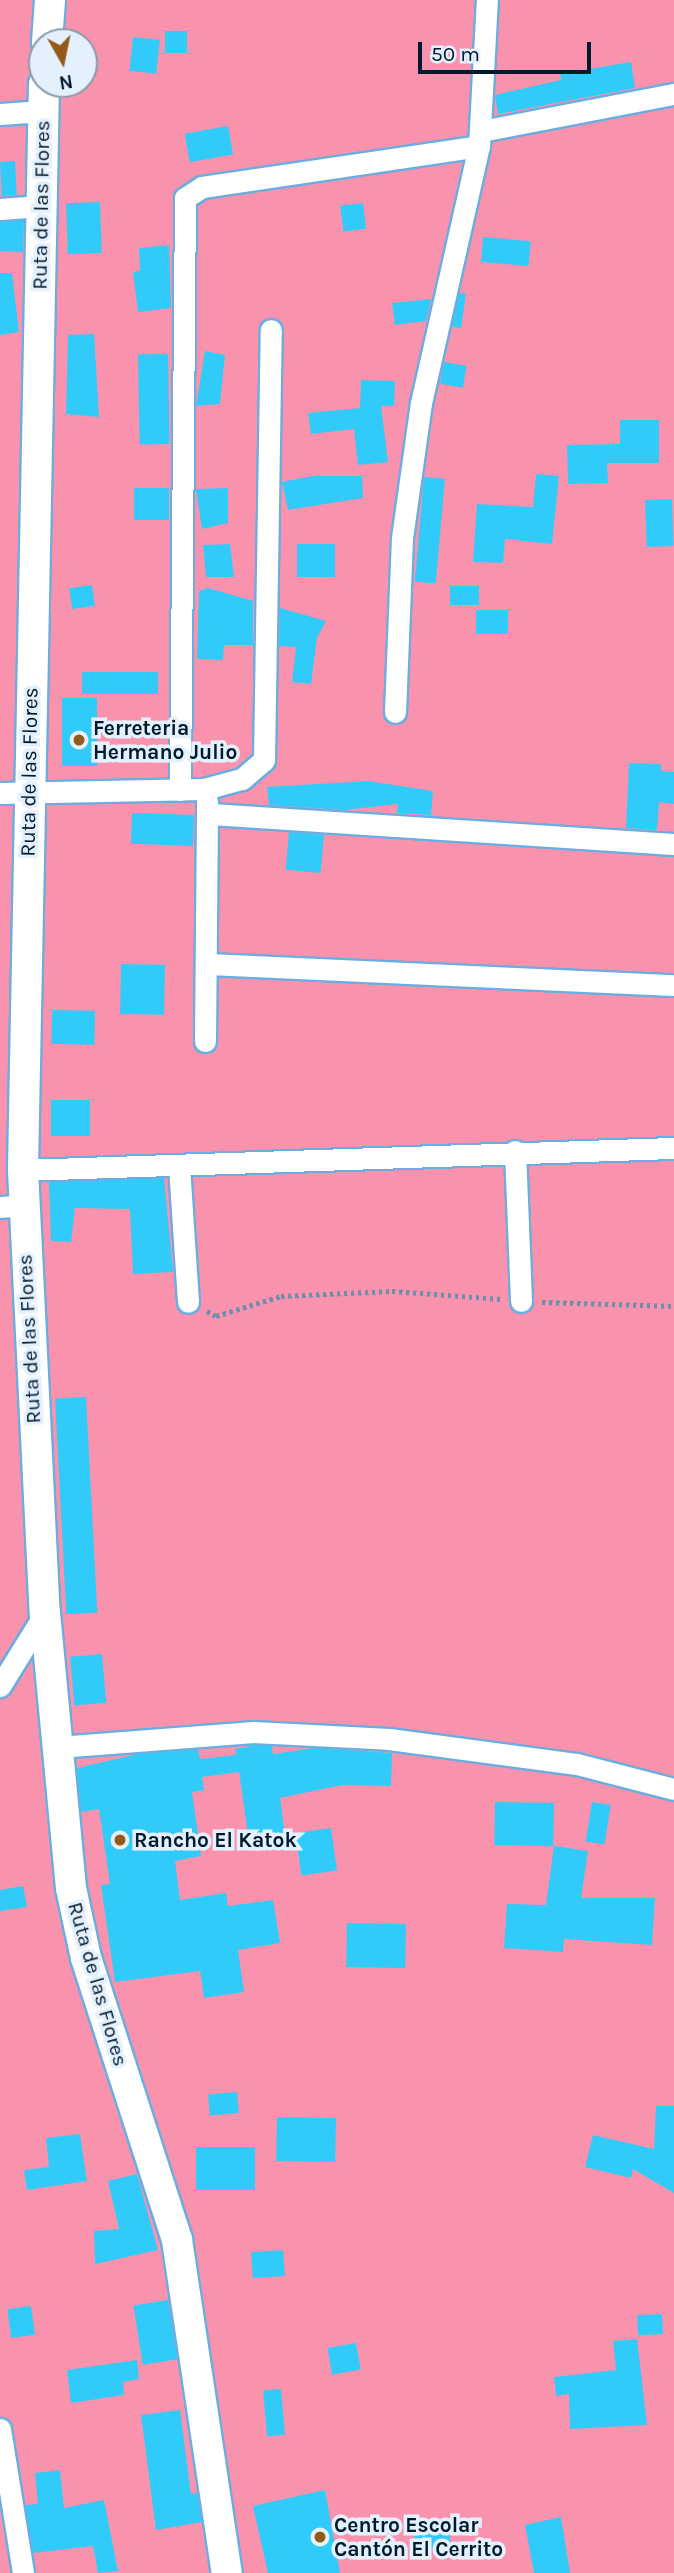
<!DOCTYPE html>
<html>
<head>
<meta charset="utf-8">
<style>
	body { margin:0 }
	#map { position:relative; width:674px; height:2573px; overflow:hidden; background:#add3f4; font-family:Karla,sans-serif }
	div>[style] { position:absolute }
	.green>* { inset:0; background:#f993ad }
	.building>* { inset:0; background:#31cbfa; transform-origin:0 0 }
	.path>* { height:4.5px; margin-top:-2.25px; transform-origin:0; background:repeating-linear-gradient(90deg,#6d8fab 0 3.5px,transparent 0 7px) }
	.roads { filter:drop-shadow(2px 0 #6bade1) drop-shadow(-2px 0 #6bade1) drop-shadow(0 2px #6bade1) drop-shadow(0 -2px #6bade1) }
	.street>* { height:21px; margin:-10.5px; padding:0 10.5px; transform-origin:10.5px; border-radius:10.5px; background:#fff }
	.secondary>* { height:30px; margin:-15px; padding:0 15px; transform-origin:15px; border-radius:15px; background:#fff }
	.dots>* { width:19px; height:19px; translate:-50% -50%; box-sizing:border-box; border:4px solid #e4f1fc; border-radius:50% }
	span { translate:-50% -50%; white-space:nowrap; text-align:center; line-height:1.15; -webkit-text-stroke:7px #e4f1fc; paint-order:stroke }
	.street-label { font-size:21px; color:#001a2e }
	.poi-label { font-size:21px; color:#001a2e; font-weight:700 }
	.left { translate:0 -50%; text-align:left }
	.north { position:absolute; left:28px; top:28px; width:70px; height:70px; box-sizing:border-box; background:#e4f1fc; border:2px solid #899baa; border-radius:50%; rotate:171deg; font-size:19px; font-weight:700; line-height:28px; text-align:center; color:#001a2e }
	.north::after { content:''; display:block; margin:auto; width:24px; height:32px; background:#945a18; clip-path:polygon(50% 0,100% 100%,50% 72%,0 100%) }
	.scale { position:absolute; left:418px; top:42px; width:173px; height:32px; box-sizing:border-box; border:4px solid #001a2e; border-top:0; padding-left:9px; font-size:21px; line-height:24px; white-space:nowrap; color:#001a2e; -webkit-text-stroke:5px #e4f1fc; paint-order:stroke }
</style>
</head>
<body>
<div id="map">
	<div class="green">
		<div style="clip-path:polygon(evenodd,0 0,674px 0,674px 2573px,0 2573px,0 0,42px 42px,84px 42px,84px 84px,42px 84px,42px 42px)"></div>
	</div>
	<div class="building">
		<div style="left:187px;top:31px;width:22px;height:22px;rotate:90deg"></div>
		<div style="left:133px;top:37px;width:27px;height:34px;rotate:6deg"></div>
		<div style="clip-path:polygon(631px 62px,635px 88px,498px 114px,495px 95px,561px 80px,560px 74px)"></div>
		<div style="left:228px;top:126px;width:29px;height:44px;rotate:80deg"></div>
		<div style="left:15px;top:161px;width:34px;height:15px;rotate:87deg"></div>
		<div style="left:100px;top:202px;width:51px;height:34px;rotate:88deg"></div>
		<div style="left:363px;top:203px;width:26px;height:23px;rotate:83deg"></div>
		<div style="left:24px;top:220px;width:32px;height:24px;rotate:92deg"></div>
		<div style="left:483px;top:237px;width:48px;height:25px;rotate:5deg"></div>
		<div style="clip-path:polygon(169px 245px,171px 308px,138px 312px,133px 272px,140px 271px,139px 248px)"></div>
		<div style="clip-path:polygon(0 273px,12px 273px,19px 332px,0 335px)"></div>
		<div style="clip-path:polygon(459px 293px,466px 294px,461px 328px,452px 327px)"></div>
		<div style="clip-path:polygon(431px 299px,426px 321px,395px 325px,392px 303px)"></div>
		<div style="clip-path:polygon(94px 334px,99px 417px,66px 414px,68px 335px)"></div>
		<div style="clip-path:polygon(205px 351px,225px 355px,220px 404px,196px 406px)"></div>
		<div style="left:168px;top:354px;width:90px;height:30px;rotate:89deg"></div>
		<div style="left:444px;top:362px;width:23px;height:22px;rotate:10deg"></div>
		<div style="clip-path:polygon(361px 380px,395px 381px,394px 406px,381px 406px,388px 462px,358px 465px,354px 429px,311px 434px,308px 413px,360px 408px)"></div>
		<div style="clip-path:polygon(620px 420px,659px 420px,659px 463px,607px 463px,608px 483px,568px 484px,567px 445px,620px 444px)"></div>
		<div style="clip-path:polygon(536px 474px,559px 476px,552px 544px,505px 539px,503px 563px,473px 562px,477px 504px,533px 507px)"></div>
		<div style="clip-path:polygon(312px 476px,362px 476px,363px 498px,288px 510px,282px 482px)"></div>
		<div style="left:424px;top:477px;width:21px;height:105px;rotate:5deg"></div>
		<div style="left:169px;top:488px;width:32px;height:35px;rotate:90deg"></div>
		<div style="clip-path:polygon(228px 488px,228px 523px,202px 529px,196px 489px)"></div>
		<div style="left:672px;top:499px;width:47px;height:27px;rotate:88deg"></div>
		<div style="clip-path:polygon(230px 544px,234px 577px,206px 577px,203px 545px)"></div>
		<div style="left:297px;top:544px;width:38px;height:33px"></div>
		<div style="left:92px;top:585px;width:21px;height:23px;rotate:82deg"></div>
		<div style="left:450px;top:586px;width:29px;height:19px"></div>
		<div style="clip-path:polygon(208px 588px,253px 601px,253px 645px,224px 645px,223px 660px,197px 659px,199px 591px)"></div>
		<div style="clip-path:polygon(280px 608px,326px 621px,317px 638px,311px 684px,292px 682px,296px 647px,279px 646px)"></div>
		<div style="left:476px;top:610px;width:32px;height:24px"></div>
		<div style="left:82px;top:672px;width:76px;height:22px"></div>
		<div style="left:62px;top:698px;width:35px;height:68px"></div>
		<div style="clip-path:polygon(629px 763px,661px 764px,661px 771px,674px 772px,674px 804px,659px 802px,657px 830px,626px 828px)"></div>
		<div style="clip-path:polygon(368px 781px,433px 791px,431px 815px,397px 813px,398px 804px,344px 810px,269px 805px,267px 787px)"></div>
		<div style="left:194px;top:815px;width:31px;height:62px;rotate:92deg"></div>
		<div style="left:289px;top:832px;width:35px;height:38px;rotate:5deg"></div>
		<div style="left:121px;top:964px;width:44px;height:50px;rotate:1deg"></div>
		<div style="left:52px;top:1010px;width:43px;height:34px;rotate:1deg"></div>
		<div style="left:90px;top:1100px;width:36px;height:39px;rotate:90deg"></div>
		<div style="clip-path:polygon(164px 1178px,173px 1272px,133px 1274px,130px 1209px,75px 1208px,71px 1242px,51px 1241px,49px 1182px)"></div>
		<div style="left:86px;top:1397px;width:216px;height:31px;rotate:87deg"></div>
		<div style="left:102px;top:1654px;width:49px;height:32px;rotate:85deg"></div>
		<div style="clip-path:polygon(257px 1745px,272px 1746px,273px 1754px,314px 1748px,392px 1753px,391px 1786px,342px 1785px,280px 1798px,286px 1842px,250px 1848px,239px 1772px,202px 1777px,204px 1790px,192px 1792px,201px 1856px,175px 1861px,180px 1900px,226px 1893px,228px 1906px,273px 1900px,280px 1943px,238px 1950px,244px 1992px,204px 1998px,200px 1971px,115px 1982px,101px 1885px,110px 1884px,99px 1809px,81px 1812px,77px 1768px,138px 1754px,198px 1749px,200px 1759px,236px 1755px,235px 1749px)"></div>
		<div style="left:495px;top:1802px;width:59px;height:43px;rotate:1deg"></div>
		<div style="left:592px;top:1802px;width:19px;height:40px;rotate:9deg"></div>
		<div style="left:331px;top:1828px;width:43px;height:36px;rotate:82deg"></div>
		<div style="clip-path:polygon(554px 1846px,588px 1851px,581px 1898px,655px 1898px,652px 1945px,564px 1939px,563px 1952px,504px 1948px,507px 1904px,546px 1905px)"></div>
		<div style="clip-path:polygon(23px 1886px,27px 1907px,0 1911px,0 1890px)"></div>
		<div style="left:347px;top:1923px;width:59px;height:44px;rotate:1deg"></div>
		<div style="left:237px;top:2092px;width:21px;height:29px;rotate:85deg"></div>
		<div style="clip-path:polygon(656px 2106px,674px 2106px,674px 2193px,633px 2169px,631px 2178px,585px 2167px,593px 2135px,654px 2149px)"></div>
		<div style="left:277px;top:2117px;width:59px;height:44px;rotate:1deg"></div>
		<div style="clip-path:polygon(80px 2134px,87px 2181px,27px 2190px,24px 2170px,49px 2167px,46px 2138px)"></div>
		<div style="left:196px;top:2147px;width:59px;height:43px"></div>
		<div style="clip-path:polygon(137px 2174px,158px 2250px,95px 2264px,94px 2231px,119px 2229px,108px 2181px)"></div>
		<div style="left:283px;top:2250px;width:26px;height:32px;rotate:86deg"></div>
		<div style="left:168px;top:2300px;width:60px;height:35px;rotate:81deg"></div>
		<div style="left:31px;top:2306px;width:29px;height:24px;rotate:82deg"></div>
		<div style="left:662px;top:2314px;width:20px;height:25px;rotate:87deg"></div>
		<div style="clip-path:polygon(637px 2339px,647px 2425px,570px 2429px,569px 2394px,556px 2396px,554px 2377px,616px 2370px,613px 2341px)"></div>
		<div style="left:356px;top:2343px;width:27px;height:29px;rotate:80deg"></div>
		<div style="clip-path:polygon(137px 2360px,139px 2379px,123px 2382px,124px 2395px,71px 2403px,67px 2370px)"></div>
		<div style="left:281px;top:2389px;width:46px;height:18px;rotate:85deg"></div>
		<div style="clip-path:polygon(180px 2410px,191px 2494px,197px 2493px,202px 2522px,156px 2530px,141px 2415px)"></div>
		<div style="clip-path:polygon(60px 2470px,64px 2508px,104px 2500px,118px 2571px,98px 2573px,93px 2546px,33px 2553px,25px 2505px,38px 2504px,35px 2473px)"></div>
		<div style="clip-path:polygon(325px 2490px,340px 2573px,268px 2573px,253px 2506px)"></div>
		<div style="clip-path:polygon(561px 2517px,570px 2573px,534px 2573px,525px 2525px)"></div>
		<div style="left:448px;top:2525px;width:21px;height:35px;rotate:82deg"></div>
	</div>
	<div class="path">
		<div style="left:542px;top:1302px;width:132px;rotate:1.7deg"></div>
		<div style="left:207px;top:1311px;width:10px;rotate:29deg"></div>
		<div style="left:216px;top:1316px;width:68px;rotate:-17.1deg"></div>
		<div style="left:281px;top:1296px;width:111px;rotate:-2.6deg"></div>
		<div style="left:392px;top:1291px;width:110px;rotate:4.2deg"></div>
	</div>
	<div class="roads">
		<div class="street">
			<div style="left:0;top:114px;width:43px;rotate:-4deg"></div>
			<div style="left:481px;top:131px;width:197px;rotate:-10.9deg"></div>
			<div style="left:0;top:209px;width:41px;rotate:-4.2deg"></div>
			<div style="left:395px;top:712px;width:174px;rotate:-87.7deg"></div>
			<div style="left:402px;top:538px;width:136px;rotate:-82deg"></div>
			<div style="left:421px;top:403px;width:263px;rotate:-77.3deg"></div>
			<div style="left:180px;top:790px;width:592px;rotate:-89.52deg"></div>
			<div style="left:185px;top:198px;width:20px;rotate:-33deg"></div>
			<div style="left:202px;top:187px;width:280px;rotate:-8.4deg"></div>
			<div style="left:479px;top:146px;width:146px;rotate:-86.9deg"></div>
			<div style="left:0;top:793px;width:204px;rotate:-1.1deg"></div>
			<div style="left:204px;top:789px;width:39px;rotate:-15deg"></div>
			<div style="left:242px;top:779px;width:29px;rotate:-41deg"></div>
			<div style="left:264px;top:760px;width:430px;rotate:-89.1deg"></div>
			<div style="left:210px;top:814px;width:465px;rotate:3.7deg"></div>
			<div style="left:208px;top:964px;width:466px;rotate:2.6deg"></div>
			<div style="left:205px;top:1041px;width:240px;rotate:-89.5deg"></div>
			<div style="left:515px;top:1151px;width:150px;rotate:87.7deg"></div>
			<div style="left:179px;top:1166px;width:136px;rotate:86.2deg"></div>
			<div style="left:23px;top:1170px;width:651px;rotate:-1.94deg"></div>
			<div style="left:0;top:1207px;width:24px;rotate:-5deg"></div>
			<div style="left:0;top:1686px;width:86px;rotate:-58.3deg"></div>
			<div style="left:58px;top:1747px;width:196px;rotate:-4.4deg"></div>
			<div style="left:253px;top:1732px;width:136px;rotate:2.9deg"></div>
			<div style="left:389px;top:1739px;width:190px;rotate:7.6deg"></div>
			<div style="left:577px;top:1764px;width:100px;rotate:14.5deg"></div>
			<div style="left:0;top:2429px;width:146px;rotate:80.9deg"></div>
		</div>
		<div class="secondary">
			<div style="left:47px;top:42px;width:42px;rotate:-85.9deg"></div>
			<div style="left:44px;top:84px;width:1086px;rotate:91.11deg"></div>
			<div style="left:23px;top:1170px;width:444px;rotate:87.2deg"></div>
			<div style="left:45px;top:1613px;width:276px;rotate:84.6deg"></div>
			<div style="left:71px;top:1888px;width:72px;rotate:77.9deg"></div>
			<div style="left:86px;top:1958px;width:296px;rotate:72.1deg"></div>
			<div style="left:177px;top:2240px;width:337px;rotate:81.5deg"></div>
		</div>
	</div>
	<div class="dots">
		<div style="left:79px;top:740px;background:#945a18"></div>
		<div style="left:120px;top:1840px;background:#945a18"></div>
		<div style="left:320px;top:2537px;background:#945a18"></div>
	</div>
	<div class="street-label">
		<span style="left:41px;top:205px;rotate:-89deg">Ruta de las Flores</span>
		<span style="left:29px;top:772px;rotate:-89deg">Ruta de las Flores</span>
		<span style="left:29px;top:1339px;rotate:-93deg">Ruta de las Flores</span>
		<span style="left:98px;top:1984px;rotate:74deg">Ruta de las Flores</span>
	</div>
	<div class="poi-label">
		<span class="left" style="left:93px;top:740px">Ferreteria<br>Hermano Julio</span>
		<span class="left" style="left:134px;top:1840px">Rancho El Katok</span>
		<span class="left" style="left:334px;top:2537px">Centro Escolar<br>Cantón El Cerrito</span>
	</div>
	<div class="north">N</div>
	<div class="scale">50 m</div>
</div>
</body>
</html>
